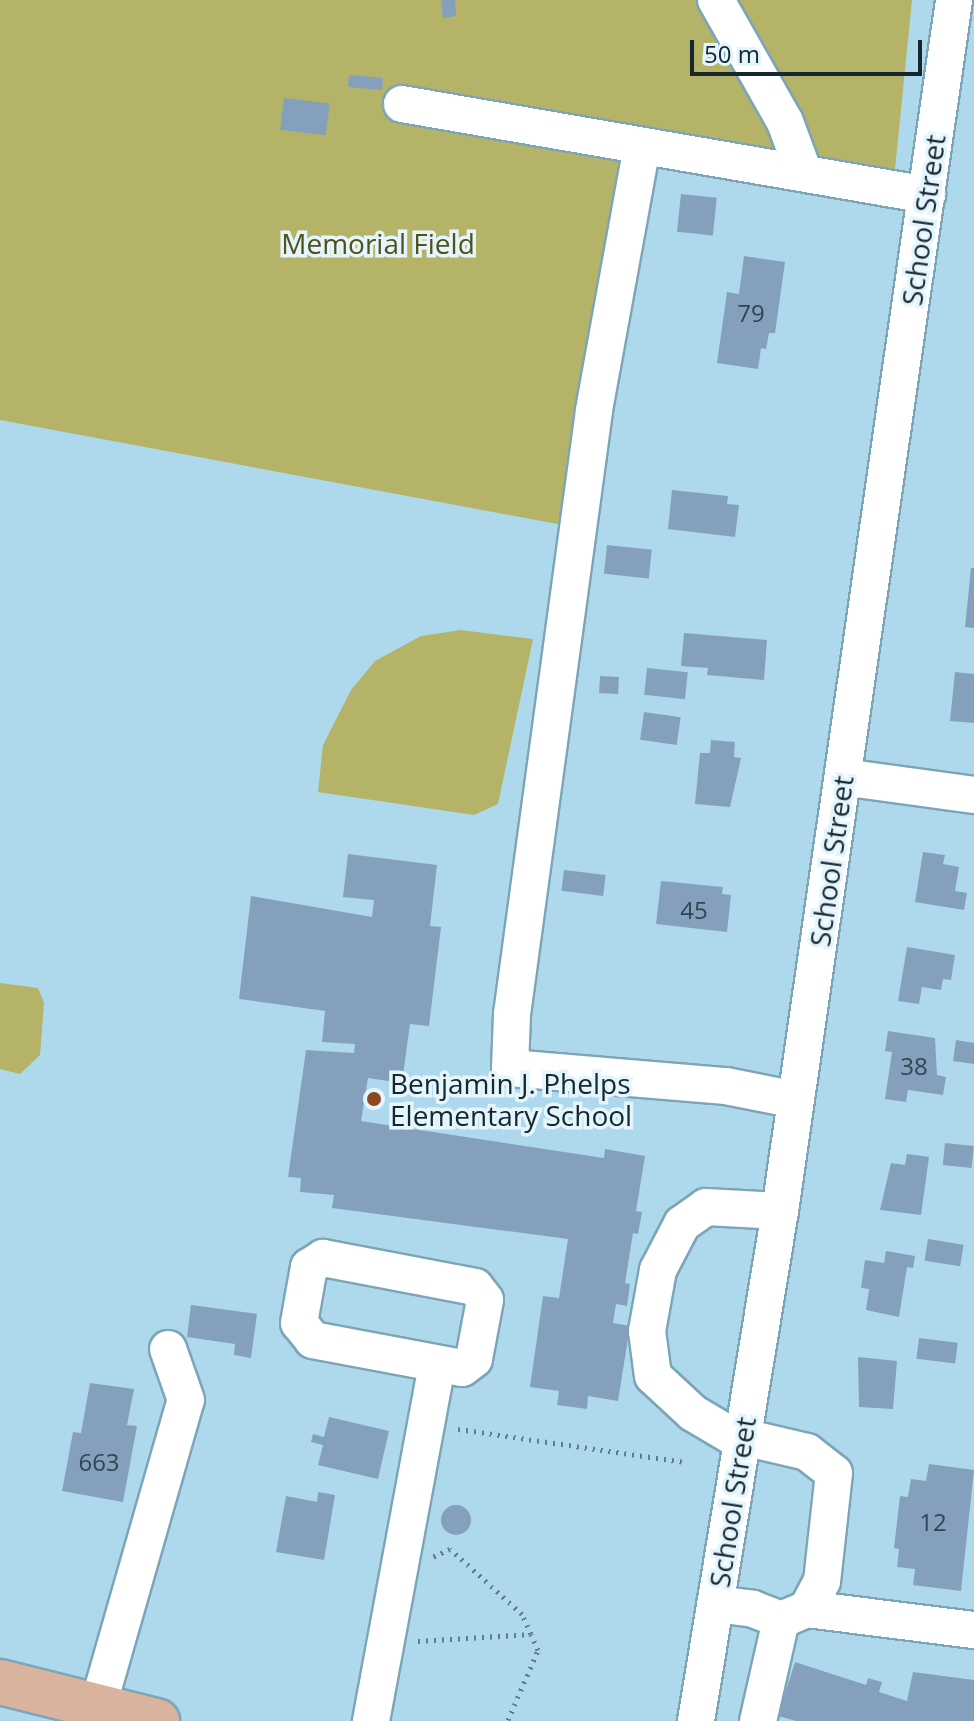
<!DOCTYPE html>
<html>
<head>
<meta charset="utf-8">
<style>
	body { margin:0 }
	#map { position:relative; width:974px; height:1721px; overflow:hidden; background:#aed9ed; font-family:"Open Sans",sans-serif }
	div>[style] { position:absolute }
	.green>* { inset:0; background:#b4b367 }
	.building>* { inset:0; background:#84a0bd; transform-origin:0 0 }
	.round { border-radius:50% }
	.path>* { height:5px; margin-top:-2.5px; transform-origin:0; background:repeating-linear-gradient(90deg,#607d8a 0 2px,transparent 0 8px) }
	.roads { filter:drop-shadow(2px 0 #7ca5b8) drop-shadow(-2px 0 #7ca5b8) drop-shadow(0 2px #7ca5b8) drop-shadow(0 -2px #7ca5b8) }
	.minor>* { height:36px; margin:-18px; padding:0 18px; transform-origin:18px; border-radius:18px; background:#fff }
	.major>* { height:44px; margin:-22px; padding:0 22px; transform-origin:22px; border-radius:22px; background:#dab39f }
	.dots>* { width:22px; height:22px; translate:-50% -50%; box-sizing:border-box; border:4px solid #e4f5fd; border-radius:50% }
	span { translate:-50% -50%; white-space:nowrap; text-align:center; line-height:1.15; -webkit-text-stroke:7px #e4f5fd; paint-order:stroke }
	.number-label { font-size:24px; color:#324552 }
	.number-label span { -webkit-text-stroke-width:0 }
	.street-label { font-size:28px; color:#16272e }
	.park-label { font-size:28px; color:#525118 }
	.poi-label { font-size:28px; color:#16272e }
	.left { translate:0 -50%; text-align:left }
	.scale { position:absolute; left:690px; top:40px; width:232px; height:36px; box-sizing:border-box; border:4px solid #16272e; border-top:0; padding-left:10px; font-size:24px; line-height:28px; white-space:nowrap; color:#16272e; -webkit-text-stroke:6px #e4f5fd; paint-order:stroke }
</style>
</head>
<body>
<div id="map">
	<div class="green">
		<div style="clip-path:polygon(0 0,912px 0,893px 189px,642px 146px,579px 528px,0 420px)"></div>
		<div style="clip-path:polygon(461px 630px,533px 639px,498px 804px,474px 815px,318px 792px,323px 745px,351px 690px,375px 661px,421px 636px)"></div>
		<div style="clip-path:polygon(0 983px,38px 988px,44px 1003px,40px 1055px,20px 1074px,0 1069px)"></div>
	</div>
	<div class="building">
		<div style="clip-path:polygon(441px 0,455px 0,456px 16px,443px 18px)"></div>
		<div style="left:349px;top:75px;width:34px;height:12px;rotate:5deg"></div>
		<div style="left:284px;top:98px;width:46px;height:32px;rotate:7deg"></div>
		<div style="left:681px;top:194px;width:36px;height:38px;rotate:6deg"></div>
		<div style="clip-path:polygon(744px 256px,785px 262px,775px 333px,769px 333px,766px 349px,761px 348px,758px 369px,717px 363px,727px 292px,739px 294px)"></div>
		<div style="clip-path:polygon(672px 490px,728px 496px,727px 504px,739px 505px,735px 537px,668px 529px)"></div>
		<div style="left:607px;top:545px;width:45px;height:29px;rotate:6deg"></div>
		<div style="clip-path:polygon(971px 568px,974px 568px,974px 628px,965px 627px)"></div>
		<div style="clip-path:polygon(684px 633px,767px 640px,764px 680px,707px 675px,708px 668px,681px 666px)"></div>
		<div style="left:647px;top:668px;width:41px;height:27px;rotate:6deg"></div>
		<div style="clip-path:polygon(955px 672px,974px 674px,974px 723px,950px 721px)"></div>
		<div style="left:600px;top:676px;width:19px;height:17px;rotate:3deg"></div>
		<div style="left:644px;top:712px;width:37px;height:28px;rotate:8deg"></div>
		<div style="clip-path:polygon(711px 740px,735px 742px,734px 757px,741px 758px,730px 807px,695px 804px,700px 753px,710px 753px)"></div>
		<div style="clip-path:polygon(923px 852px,945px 855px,943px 864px,959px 867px,955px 891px,967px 893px,964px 910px,915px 902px)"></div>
		<div style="clip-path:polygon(348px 854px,437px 865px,430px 926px,441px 927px,429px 1026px,410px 1024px,402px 1083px,368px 1078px,361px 1121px,604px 1158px,605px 1149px,645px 1156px,636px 1211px,642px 1212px,638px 1234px,633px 1233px,625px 1283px,630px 1284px,627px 1306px,616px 1304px,613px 1323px,630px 1326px,618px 1401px,588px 1396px,587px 1409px,557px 1405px,559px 1391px,530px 1387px,543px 1296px,559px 1298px,568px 1239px,332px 1208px,334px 1195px,300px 1192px,301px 1178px,288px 1177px,306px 1050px,354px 1053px,355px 1044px,322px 1042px,325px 1011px,239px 999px,251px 896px,372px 917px,374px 900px,343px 897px)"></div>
		<div style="left:564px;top:870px;width:42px;height:21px;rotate:7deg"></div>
		<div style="clip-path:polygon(661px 881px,723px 887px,722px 894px,731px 895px,727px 932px,656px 924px)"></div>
		<div style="clip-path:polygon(907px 947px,955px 955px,951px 980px,943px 979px,941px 990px,922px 987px,919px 1004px,898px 1001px)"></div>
		<div style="clip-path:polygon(888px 1031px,935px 1038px,937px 1075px,946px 1077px,943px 1095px,908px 1090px,906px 1102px,885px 1099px,892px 1052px,885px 1051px)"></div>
		<div style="clip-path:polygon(956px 1040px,974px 1043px,974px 1064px,953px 1061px)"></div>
		<div style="left:945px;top:1143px;width:29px;height:22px;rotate:6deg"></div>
		<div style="clip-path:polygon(907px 1154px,929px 1157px,921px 1215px,880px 1210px,891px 1163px,905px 1165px)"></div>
		<div style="left:928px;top:1239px;width:36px;height:22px;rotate:9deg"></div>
		<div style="clip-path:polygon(886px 1251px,915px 1256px,913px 1268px,907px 1267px,899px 1317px,866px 1310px,869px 1289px,861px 1288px,865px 1260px,884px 1263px)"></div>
		<div style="clip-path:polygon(191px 1305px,257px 1314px,251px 1358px,234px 1355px,235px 1344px,187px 1337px)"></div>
		<div style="left:919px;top:1338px;width:39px;height:21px;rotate:7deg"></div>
		<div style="clip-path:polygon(858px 1357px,897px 1361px,893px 1409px,859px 1407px)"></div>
		<div style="clip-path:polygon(90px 1383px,134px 1389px,127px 1425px,137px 1426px,123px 1502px,62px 1491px,73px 1432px,81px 1433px)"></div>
		<div style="clip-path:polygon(329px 1417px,389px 1431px,378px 1479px,318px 1465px,323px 1445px,311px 1442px,313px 1434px,324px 1437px)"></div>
		<div style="clip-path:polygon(929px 1464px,974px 1470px,961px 1591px,913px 1585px,915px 1569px,897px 1567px,899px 1549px,894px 1548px,900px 1496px,908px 1497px,911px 1479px,926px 1481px)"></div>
		<div style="clip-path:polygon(318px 1492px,335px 1495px,324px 1560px,276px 1552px,286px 1496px,317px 1502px)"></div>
		<div class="round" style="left:441px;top:1505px;width:30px;height:30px"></div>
		<div style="clip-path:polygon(795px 1662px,866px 1685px,868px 1678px,882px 1682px,879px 1692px,907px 1701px,913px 1672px,974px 1680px,974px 1721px,796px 1721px,778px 1716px)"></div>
	</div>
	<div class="path">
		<div style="left:458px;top:1429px;width:229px;rotate:8.3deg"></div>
		<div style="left:418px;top:1641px;width:113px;rotate:-3.5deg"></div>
		<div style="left:531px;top:1634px;width:22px;rotate:-114deg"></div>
		<div style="left:522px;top:1614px;width:97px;rotate:-137.9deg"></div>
		<div style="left:450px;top:1549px;width:19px;rotate:155deg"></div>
		<div style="left:508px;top:1720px;width:76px;rotate:-66.8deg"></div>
		<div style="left:538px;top:1650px;width:17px;rotate:-114deg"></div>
	</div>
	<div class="roads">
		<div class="minor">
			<div style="left:716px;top:0;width:140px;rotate:60.5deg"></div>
			<div style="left:785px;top:122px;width:54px;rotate:69.6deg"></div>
			<div style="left:402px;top:104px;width:533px;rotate:9.83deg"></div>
			<div style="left:642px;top:146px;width:269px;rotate:100.3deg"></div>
			<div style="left:594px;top:411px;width:609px;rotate:97.74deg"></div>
			<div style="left:512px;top:1014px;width:54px;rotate:92.1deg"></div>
			<div style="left:510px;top:1068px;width:217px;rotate:4.8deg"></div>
			<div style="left:726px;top:1086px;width:71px;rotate:11.3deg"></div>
			<div style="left:843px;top:777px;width:132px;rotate:7.8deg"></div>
			<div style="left:323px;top:1258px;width:155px;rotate:10.8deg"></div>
			<div style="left:475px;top:1287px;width:16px;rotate:52deg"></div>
			<div style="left:485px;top:1300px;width:60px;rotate:100.6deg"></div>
			<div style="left:474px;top:1359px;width:15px;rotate:143deg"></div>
			<div style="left:462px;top:1368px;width:152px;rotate:-169.4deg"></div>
			<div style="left:313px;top:1340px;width:22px;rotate:-129deg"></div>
			<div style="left:299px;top:1323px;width:57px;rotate:-79.9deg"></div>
			<div style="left:309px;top:1267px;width:17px;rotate:-33deg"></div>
			<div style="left:743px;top:1437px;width:66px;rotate:13.2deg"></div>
			<div style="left:807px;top:1452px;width:34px;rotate:38deg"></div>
			<div style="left:834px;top:1473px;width:109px;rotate:96.3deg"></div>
			<div style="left:822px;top:1581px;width:32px;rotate:118deg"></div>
			<div style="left:807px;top:1609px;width:28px;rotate:157deg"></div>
			<div style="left:742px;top:1442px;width:57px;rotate:-149.4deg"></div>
			<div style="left:693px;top:1413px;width:54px;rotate:-137.2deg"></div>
			<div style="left:653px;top:1376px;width:45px;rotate:-97.6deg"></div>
			<div style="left:647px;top:1331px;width:62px;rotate:-79.8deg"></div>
			<div style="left:658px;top:1270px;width:52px;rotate:-62.4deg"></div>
			<div style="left:682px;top:1224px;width:29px;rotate:-35deg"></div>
			<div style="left:706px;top:1207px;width:74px;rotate:3.1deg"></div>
			<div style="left:715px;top:1604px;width:38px;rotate:7deg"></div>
			<div style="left:753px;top:1609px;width:30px;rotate:21deg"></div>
			<div style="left:781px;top:1620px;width:104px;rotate:102.8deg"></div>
			<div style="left:807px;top:1609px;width:168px;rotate:7.2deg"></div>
			<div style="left:98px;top:1706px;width:318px;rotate:-74deg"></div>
			<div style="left:186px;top:1400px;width:54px;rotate:-109.4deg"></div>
			<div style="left:371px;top:1721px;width:363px;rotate:-79.5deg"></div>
			<div style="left:696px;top:1721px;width:517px;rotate:-80.65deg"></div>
			<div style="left:780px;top:1211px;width:1223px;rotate:-81.82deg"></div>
		</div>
		<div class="major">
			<div style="left:0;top:1682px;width:162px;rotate:14deg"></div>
		</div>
	</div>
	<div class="dots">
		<div style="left:374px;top:1099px;background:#8d481f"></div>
	</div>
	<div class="number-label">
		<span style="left:751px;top:313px">79</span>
		<span style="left:694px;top:910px">45</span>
		<span style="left:914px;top:1066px">38</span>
		<span style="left:99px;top:1462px">663</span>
		<span style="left:933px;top:1522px">12</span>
	</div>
	<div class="street-label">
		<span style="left:923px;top:220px;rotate:-82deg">School Street</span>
		<span style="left:831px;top:861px;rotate:-82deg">School Street</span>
		<span style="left:732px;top:1502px;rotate:-81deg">School Street</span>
	</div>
	<div class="park-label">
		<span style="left:378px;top:243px">Memorial Field</span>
	</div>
	<div class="poi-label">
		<span class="left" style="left:390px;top:1099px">Benjamin J. Phelps<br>Elementary School</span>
	</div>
	<div class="scale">50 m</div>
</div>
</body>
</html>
